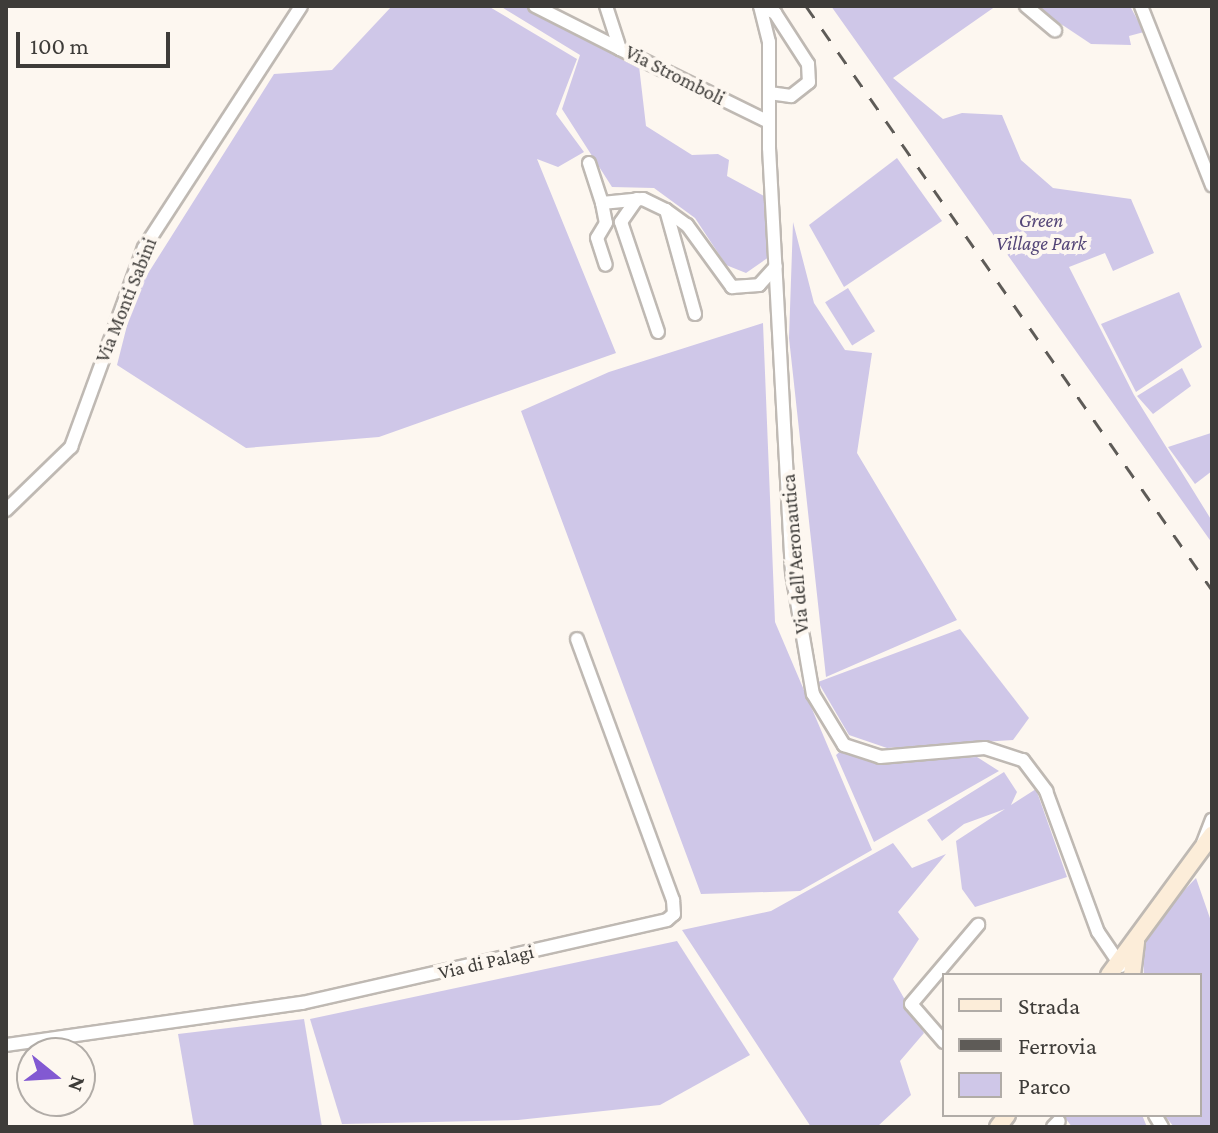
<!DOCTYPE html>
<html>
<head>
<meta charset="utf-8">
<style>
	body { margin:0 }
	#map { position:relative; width:1218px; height:1133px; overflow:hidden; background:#fdf7f0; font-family:"Crimson Pro",serif }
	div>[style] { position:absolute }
	.green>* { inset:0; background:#cfc7e8; transform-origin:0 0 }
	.roads { filter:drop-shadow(2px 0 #bfb9b3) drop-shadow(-2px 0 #bfb9b3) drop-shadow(0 2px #bfb9b3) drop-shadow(0 -2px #bfb9b3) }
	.minor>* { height:12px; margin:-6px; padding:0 6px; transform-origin:6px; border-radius:6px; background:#fff }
	.secondary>* { height:16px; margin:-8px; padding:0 8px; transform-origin:8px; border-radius:8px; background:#fcedd9 }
	.rail>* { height:3px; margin-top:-1.5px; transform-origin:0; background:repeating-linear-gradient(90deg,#5e5b57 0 14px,transparent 0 28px) }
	span { translate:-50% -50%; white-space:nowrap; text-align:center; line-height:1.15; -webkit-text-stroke:8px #fdf7f0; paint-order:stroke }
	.street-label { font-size:20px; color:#3e3c39 }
	.park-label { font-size:20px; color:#544678; font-style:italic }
	.frame { position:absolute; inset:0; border:8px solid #3e3c39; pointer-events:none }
	.legend { position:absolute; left:942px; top:973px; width:260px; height:144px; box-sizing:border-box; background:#fdf7f0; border:2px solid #b1aca7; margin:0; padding:10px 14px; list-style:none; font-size:24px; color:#3e3c39 }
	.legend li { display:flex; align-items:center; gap:16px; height:40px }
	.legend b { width:40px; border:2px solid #b1aca7 }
	.north { position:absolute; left:16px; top:1037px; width:80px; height:80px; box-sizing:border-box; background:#fdf7f0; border:2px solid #b1aca7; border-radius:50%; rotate:108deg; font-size:22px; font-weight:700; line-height:32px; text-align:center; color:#3e3c39 }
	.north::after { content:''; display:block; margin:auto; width:28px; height:36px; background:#8259d2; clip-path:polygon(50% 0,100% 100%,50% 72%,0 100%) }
	.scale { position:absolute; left:16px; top:32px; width:154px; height:36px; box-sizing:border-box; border:4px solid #3e3c39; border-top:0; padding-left:10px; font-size:24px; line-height:28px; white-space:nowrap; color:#3e3c39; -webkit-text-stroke:6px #fdf7f0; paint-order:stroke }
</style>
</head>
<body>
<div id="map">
	<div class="green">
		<div style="clip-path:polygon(392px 6px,488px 6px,577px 59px,556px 114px,584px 152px,558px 167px,537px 159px,616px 353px,379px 437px,246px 448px,117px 365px,135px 294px,274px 74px,332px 70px)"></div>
		<div style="clip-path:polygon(500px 6px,524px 6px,639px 66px,646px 126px,692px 155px,718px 154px,729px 160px,727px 176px,764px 196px,769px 257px,746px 273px,726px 265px,695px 218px,654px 188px,612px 187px,562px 109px,580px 55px)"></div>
		<div style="clip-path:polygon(831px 6px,996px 6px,893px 78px,943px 119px,962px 113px,1002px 115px,1021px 160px,1053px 188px,1131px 199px,1154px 253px,1113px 271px,1105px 253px,1069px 267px,1134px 395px,1212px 521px,1212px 543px)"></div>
		<div style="clip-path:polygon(1034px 6px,1130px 6px,1144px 32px,1129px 36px,1131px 45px,1091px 44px)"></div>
		<div style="clip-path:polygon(897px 158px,942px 221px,844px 287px,809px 225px)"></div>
		<div style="clip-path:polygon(793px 222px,814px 303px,845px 350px,872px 353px,857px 453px,957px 620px,826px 677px,789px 338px)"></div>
		<div style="left:848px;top:288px;width:51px;height:27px;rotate:58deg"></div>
		<div style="clip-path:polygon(1179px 292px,1202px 347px,1136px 392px,1101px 324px)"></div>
		<div style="clip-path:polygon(763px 323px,775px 622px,872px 850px,800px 891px,701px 894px,521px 411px,609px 372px)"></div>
		<div style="clip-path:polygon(1182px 368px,1191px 386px,1153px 414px,1137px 396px)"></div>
		<div style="clip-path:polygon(1211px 433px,1212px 471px,1195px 484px,1168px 447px)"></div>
		<div style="clip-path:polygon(960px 629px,1029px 718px,1013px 740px,887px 748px,849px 735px,818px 682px)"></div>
		<div style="clip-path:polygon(842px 750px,875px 763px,977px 757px,999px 771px,874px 842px,836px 755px)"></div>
		<div style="clip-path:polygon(1004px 772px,1017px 792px,1011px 805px,1036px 789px,1067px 877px,975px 907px,962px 889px,956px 841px,1005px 809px,964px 824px,942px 841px,927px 820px)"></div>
		<div style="clip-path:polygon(893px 843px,912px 868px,946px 854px,898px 912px,919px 939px,893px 979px,924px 1033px,900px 1061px,911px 1095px,877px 1127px,811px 1127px,682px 930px,771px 911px)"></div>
		<div style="clip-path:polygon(1196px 878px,1212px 924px,1212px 1127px,1174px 1127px,1165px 1116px,1200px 1115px,1200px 975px,1144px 975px,1141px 935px)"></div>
		<div style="clip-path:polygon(677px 941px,750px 1055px,660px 1105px,518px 1120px,342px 1124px,310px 1019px)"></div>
		<div style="clip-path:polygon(304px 1019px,322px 1127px,194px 1127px,178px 1034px)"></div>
		<div style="clip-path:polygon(1063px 1115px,1142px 1115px,1147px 1127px,1072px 1127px)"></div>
	</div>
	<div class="roads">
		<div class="minor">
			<div style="left:535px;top:6px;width:95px;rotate:26.8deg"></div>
			<div style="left:606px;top:6px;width:45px;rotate:72deg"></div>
			<div style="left:620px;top:49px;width:166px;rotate:26.1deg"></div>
			<div style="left:760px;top:6px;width:37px;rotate:76deg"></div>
			<div style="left:769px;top:42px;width:106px;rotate:90deg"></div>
			<div style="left:769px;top:148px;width:426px;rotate:86.9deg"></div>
			<div style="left:792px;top:573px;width:123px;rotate:80.2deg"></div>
			<div style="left:813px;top:694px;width:60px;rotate:58.7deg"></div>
			<div style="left:844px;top:745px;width:38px;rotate:18deg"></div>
			<div style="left:880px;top:757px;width:105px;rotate:-4.9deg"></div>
			<div style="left:985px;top:748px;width:40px;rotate:18deg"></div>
			<div style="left:1023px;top:760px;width:39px;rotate:53deg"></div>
			<div style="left:1046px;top:791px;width:150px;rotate:69.8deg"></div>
			<div style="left:1098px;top:932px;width:41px;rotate:55.9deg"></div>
			<div style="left:760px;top:6px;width:17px;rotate:25deg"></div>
			<div style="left:775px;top:13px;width:61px;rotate:57.1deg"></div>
			<div style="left:808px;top:64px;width:18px;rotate:87deg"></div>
			<div style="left:809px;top:82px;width:23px;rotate:142deg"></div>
			<div style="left:791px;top:96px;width:22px;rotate:-172deg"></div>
			<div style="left:1026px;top:6px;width:38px;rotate:40deg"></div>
			<div style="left:1141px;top:6px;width:193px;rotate:68.4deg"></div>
			<div style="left:589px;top:163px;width:42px;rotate:72deg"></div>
			<div style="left:602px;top:203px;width:41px;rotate:-5.6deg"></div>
			<div style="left:643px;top:199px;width:25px;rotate:26deg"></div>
			<div style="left:666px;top:210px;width:26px;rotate:36deg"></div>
			<div style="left:687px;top:225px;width:77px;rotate:54deg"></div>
			<div style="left:732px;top:287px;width:27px;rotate:-4deg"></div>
			<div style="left:759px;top:285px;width:25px;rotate:-48deg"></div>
			<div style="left:637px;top:199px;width:28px;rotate:125deg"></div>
			<div style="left:621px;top:222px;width:116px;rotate:71.4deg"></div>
			<div style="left:602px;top:203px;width:20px;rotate:79deg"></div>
			<div style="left:606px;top:223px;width:17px;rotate:121deg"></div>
			<div style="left:597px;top:238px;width:28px;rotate:72deg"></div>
			<div style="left:666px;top:210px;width:108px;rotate:74.4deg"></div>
			<div style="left:6px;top:510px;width:91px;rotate:-44.1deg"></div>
			<div style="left:71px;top:447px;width:212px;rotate:-69.9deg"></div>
			<div style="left:144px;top:248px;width:288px;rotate:-57deg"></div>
			<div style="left:1203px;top:843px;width:25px;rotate:-69deg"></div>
			<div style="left:944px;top:1042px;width:50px;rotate:-131deg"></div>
			<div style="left:911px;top:1004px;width:104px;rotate:-49.7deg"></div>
			<div style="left:6px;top:1045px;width:299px;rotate:-8.1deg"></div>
			<div style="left:302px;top:1003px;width:374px;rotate:-12.8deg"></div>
			<div style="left:667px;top:920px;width:9px;rotate:-41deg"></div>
			<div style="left:674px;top:914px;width:14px;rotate:-94deg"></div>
			<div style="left:673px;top:900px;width:278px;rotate:-110.2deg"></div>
			<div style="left:1155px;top:1115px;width:14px;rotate:60deg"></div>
			<div style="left:1053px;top:1127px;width:8px;rotate:-45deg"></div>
		</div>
		<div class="secondary">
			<div style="left:1109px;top:975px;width:174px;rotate:-53.7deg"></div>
			<div style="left:1132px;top:975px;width:34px;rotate:-83deg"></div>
			<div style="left:998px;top:1127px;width:15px;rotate:-53deg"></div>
		</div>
	</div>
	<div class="rail">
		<div style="left:806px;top:6px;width:711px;rotate:55.19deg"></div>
	</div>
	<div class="street-label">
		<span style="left:675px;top:75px;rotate:27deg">Via Stromboli</span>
		<span style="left:126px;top:300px;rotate:-68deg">Via Monti Sabini</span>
		<span style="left:795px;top:554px;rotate:-95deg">Via dell'Aeronautica</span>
		<span style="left:486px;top:962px;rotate:-13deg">Via di Palagi</span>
	</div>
	<div class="park-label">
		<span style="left:1041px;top:232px">Green<br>Village Park</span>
	</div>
	<div class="frame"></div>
	<ul class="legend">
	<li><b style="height:10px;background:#fcedd9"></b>Strada</li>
	<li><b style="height:10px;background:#5e5b57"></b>Ferrovia</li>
	<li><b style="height:22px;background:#cfc7e8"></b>Parco</li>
	</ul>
	<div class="north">N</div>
	<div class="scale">100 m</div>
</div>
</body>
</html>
